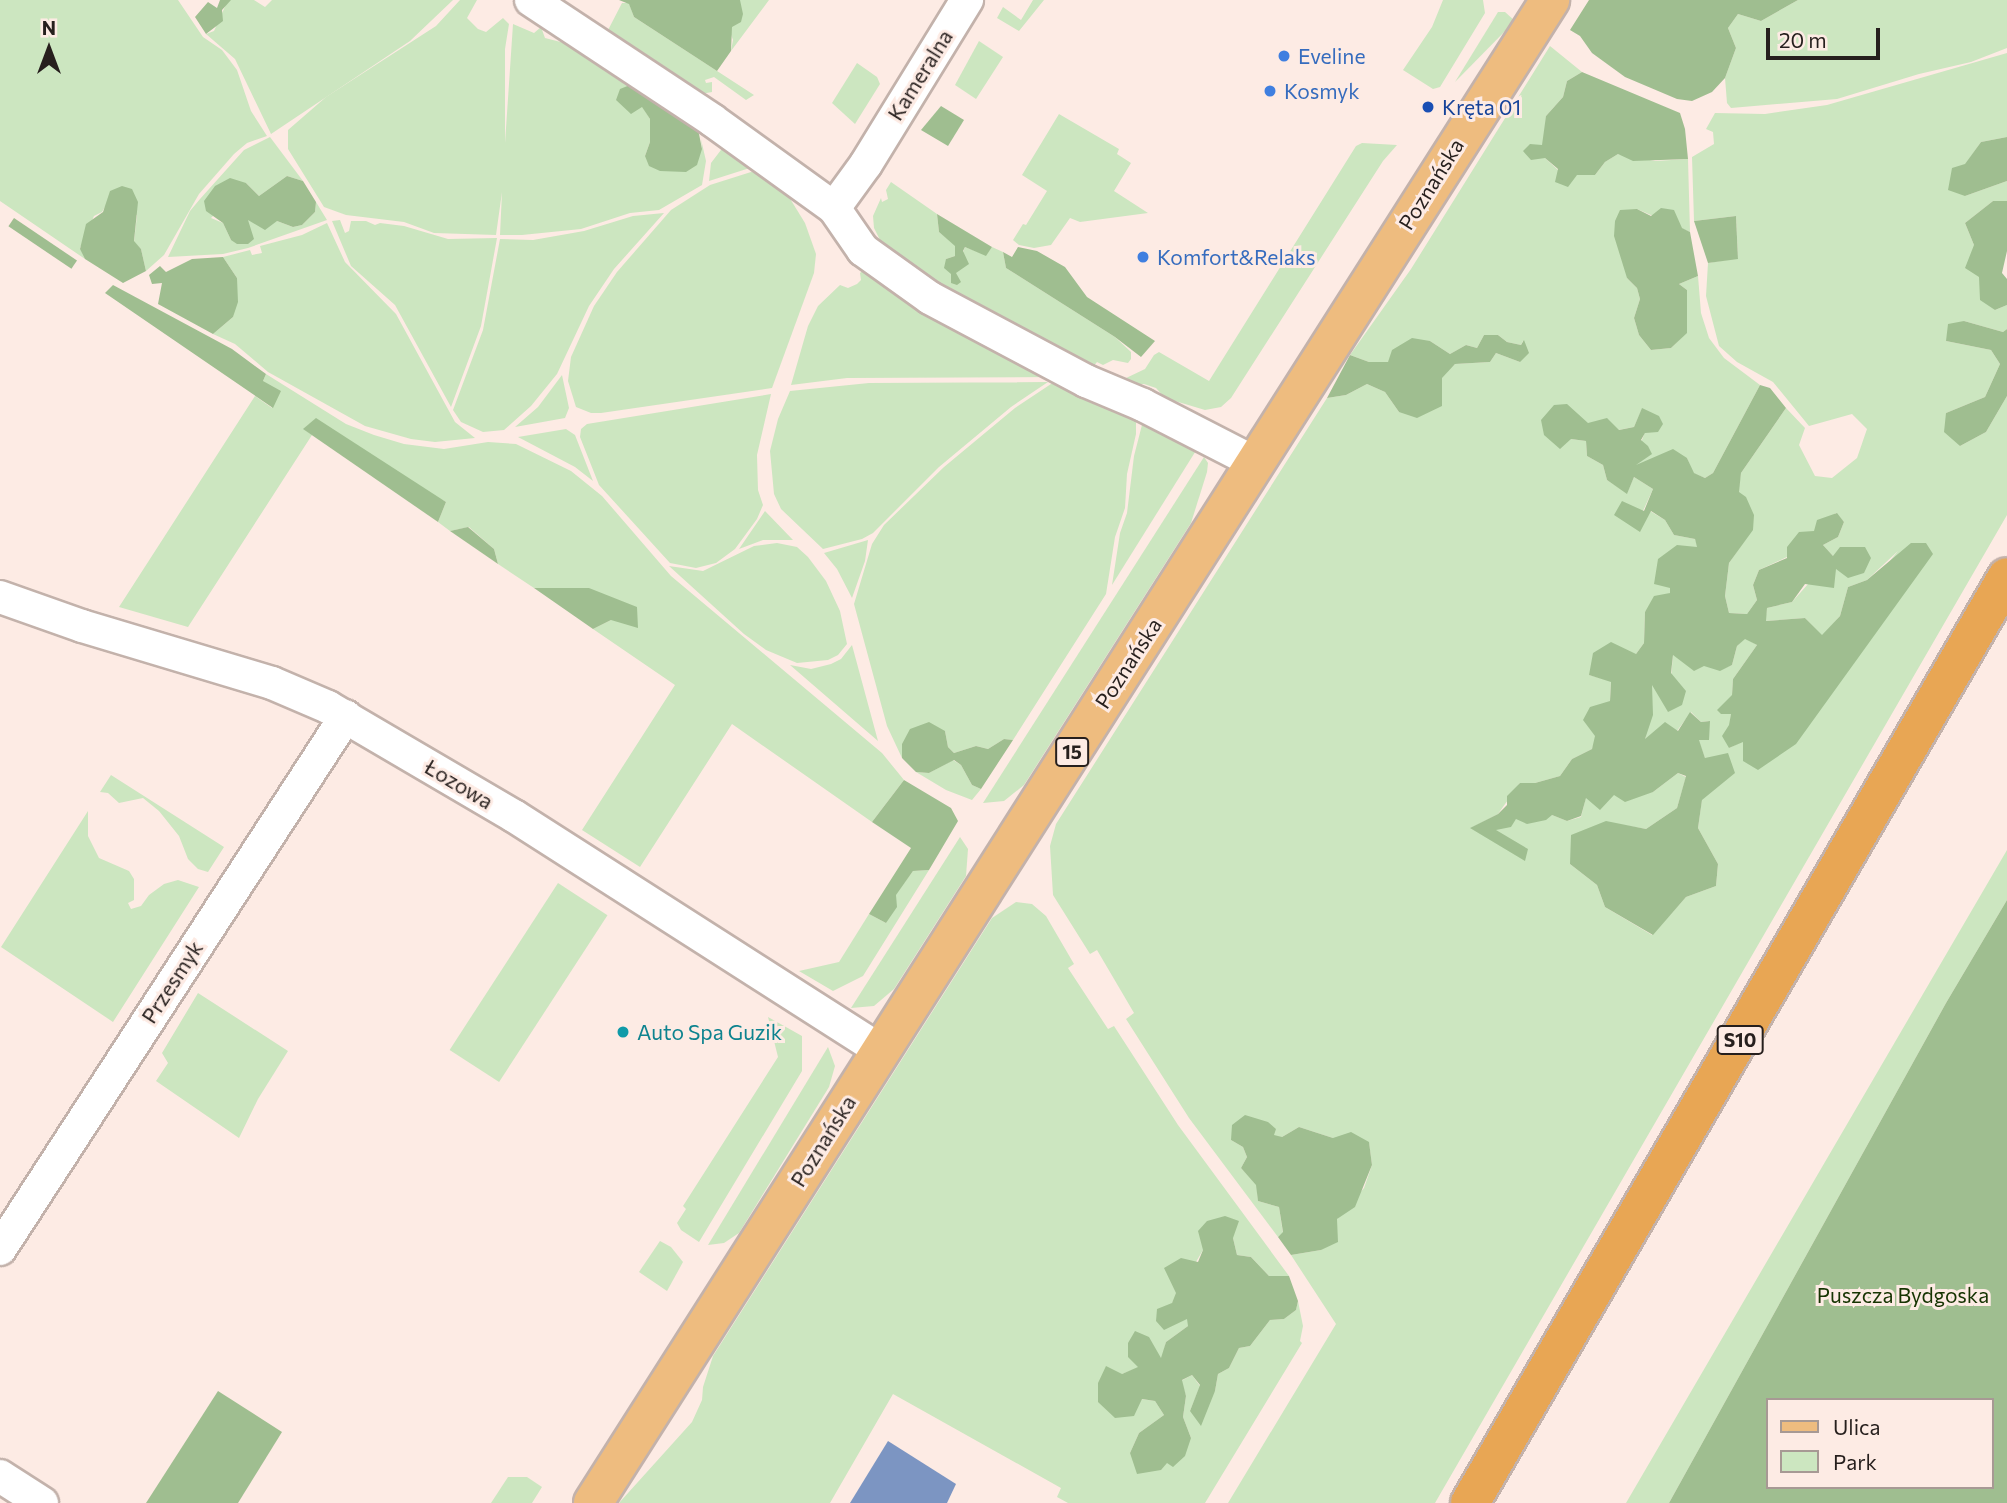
<!DOCTYPE html>
<html>
<head>
<meta charset="utf-8">
<style>
	body { margin:0 }
	#map { position:relative; width:2007px; height:1503px; overflow:hidden; background:#fdebe4; font-family:Commissioner,sans-serif }
	div>[style] { position:absolute }
	.green>* { inset:0; background:#cce6c0; transform-origin:0 0 }
	.forest>* { inset:0; background:#9fbe90; transform-origin:0 0 }
	.water>* { inset:0; background:#7c95c2 }
	.roads { filter:drop-shadow(2px 0 #c3b2ab) drop-shadow(-2px 0 #c3b2ab) drop-shadow(0 2px #c3b2ab) drop-shadow(0 -2px #c3b2ab) }
	.minor>* { height:32px; margin:-16px; padding:0 16px; transform-origin:16px; border-radius:16px; background:#fff }
	.primary>* { height:38px; margin:-19px; padding:0 19px; transform-origin:19px; border-radius:19px; background:#eebc7f }
	.trunk>* { height:38px; margin:-19px; padding:0 19px; transform-origin:19px; border-radius:19px; background:#e8a654 }
	.dots>* { width:19px; height:19px; translate:-50% -50%; box-sizing:border-box; border:4px solid #fdebe4; border-radius:50% }
	span { translate:-50% -50%; white-space:nowrap; text-align:center; line-height:1.15; -webkit-text-stroke:6px #fdebe4; paint-order:stroke }
	.shield-label span { padding:2px 5px; background:#fdebe4; border:2px solid; border-radius:5px; -webkit-text-stroke-width:0 }
	.shield-label { font-size:19px; color:#261f1d; font-weight:700 }
	.shop-label { font-size:21px; color:#366cbe }
	.left { translate:0 -50%; text-align:left }
	.street-label { font-size:21px; color:#261f1d }
	.transit-label { font-size:21px; color:#164399 }
	.culture-label { font-size:21px; color:#0d838f }
	.park-label { font-size:21px; color:#163402 }
	.legend { position:absolute; left:1766px; top:1398px; width:228px; height:91px; box-sizing:border-box; background:#fdebe4; border:2px solid #a79994; margin:0; padding:9px 12px; list-style:none; font-size:21px; color:#261f1d }
	.legend li { display:flex; align-items:center; gap:14px; height:35px }
	.legend b { width:35px; border:2px solid #a79994 }
	.north { position:absolute; left:14px; top:14px; width:70px; height:70px; -webkit-text-stroke:5px #fdebe4; paint-order:stroke; rotate:0deg; font-size:19px; font-weight:700; line-height:28px; text-align:center; color:#261f1d }
	.north::after { content:''; display:block; margin:auto; width:24px; height:32px; background:#261f1d; clip-path:polygon(50% 0,100% 100%,50% 72%,0 100%) }
	.scale { position:absolute; left:1766px; top:28px; width:114px; height:32px; box-sizing:border-box; border:4px solid #261f1d; border-top:0; padding-left:9px; font-size:21px; line-height:24px; white-space:nowrap; color:#261f1d; -webkit-text-stroke:5px #fdebe4; paint-order:stroke }
</style>
</head>
<body>
<div id="map">
	<div class="green">
		<div style="clip-path:polygon(0 0,178px 0,203px 37px,222px 50px,237px 70px,251px 111px,267px 136px,247px 143px,234px 154px,199px 194px,164px 255px,146px 271px,141px 249px,134px 242px,137px 215px,108px 202px,102px 212px,94px 216px,80px 248px,85px 259px,0 201px)"></div>
		<div style="clip-path:polygon(228px 0,254px 0,265px 7px,272px 0,453px 0,410px 41px,271px 134px,235px 59px,206px 34px,214px 31px)"></div>
		<div style="clip-path:polygon(460px 0,477px 0,467px 18px,478px 29px,486px 32px,503px 18px,509px 24px,505px 49px,505px 143px,513px 24px,534px 33px,541px 27px,545px 38px,584px 48px,653px 90px,642px 106px,650px 119px,650px 142px,645px 156px,702px 149px,701px 139px,706px 161px,702px 185px,659px 210px,630px 213px,581px 229px,522px 235px,500px 235px,502px 192px,496px 235px,434px 233px,404px 222px,346px 215px,324px 207px,288px 149px,288px 130px,326px 97px,436px 26px)"></div>
		<div style="clip-path:polygon(740px 0,769px 0,731px 51px,733px 40px,730px 32px)"></div>
		<div style="clip-path:polygon(1033px 0,1044px 0,1019px 31px,997px 18px,1003px 7px,1021px 20px)"></div>
		<div style="clip-path:polygon(1443px 0,1483px 0,1485px 13px,1440px 87px,1433px 89px,1403px 70px,1432px 27px)"></div>
		<div style="clip-path:polygon(1798px 0,2007px 0,2007px 48px,1971px 62px,1919px 74px,1837px 99px,1731px 108px,1727px 103px,1725px 78px,1736px 48px,1728px 28px,1738px 14px,1761px 21px)"></div>
		<div style="clip-path:polygon(622px 3px,629px 3px,634px 17px,754px 95px,746px 100px,714px 77px,705px 80px,706px 83px,712px 82px,712px 92px,701px 94px,606px 34px)"></div>
		<div style="clip-path:polygon(1498px 12px,1505px 12px,1515px 21px,1455px 82px)"></div>
		<div style="clip-path:polygon(979px 41px,1003px 57px,976px 99px,955px 85px)"></div>
		<div style="clip-path:polygon(1550px 46px,1582px 72px,1567px 81px,1563px 97px,1546px 116px,1545px 158px,1558px 170px,1595px 175px,1605px 162px,1618px 154px,1655px 161px,1688px 159px,1690px 232px,1637px 209px,1627px 278px,1637px 288px,1640px 299px,1634px 318px,1639px 335px,1651px 350px,1671px 348px,1686px 333px,1687px 290px,1679px 284px,1698px 276px,1701px 313px,1709px 338px,1724px 358px,1760px 385px,1713px 473px,1705px 478px,1693px 473px,1687px 458px,1631px 468px,1645px 432px,1642px 409px,1634px 427px,1571px 439px,1586px 441px,1587px 456px,1603px 465px,1607px 480px,1627px 493px,1634px 477px,1653px 489px,1643px 511px,1614px 515px,1650px 511px,1665px 520px,1674px 535px,1695px 539px,1698px 547px,1670px 588px,1670px 593px,1645px 612px,1644px 643px,1636px 654px,1589px 675px,1611px 681px,1610px 701px,1592px 749px,1572px 759px,1560px 776px,1535px 783px,1520px 783px,1498px 814px,1471px 828px,1495px 830px,1516px 819px,1552px 815px,1567px 821px,1581px 817px,1586px 797px,1653px 792px,1678px 773px,1686px 777px,1677px 808px,1646px 829px,1606px 822px,1570px 864px,1597px 885px,1605px 907px,1652px 935px,1686px 897px,1716px 886px,1718px 864px,1698px 828px,1702px 799px,1734px 773px,1705px 758px,1698px 739px,1709px 721px,1701px 722px,1691px 712px,1677px 731px,1645px 740px,1652px 683px,1668px 711px,1673px 655px,1720px 670px,1732px 665px,1737px 646px,1745px 638px,1757px 645px,1733px 679px,1729px 748px,1743px 741px,1898px 551px,1867px 580px,1848px 587px,1840px 616px,1822px 636px,1805px 618px,1765px 621px,1767px 608px,1792px 602px,1833px 556px,1823px 545px,1838px 537px,1844px 522px,1836px 513px,1787px 557px,1759px 570px,1753px 585px,1757px 600px,1747px 614px,1729px 613px,1725px 596px,1729px 563px,1752px 530px,1738px 492px,1741px 473px,1786px 408px,1805px 428px,1799px 445px,1815px 476px,1832px 478px,1857px 458px,1867px 429px,1852px 414px,1809px 426px,1773px 382px,1737px 362px,1719px 346px,1706px 296px,1708px 263px,1738px 258px,1736px 216px,1694px 221px,1692px 157px,1714px 144px,1713px 132px,1706px 129px,1715px 113px,1765px 114px,1827px 105px,2007px 53px,2007px 137px,1981px 142px,1965px 165px,1965px 196px,2007px 181px,2007px 201px,1993px 201px,1965px 223px,1974px 245px,1979px 277px,1995px 310px,2007px 305px,2007px 329px,2003px 332px,1964px 321px,1946px 341px,1991px 350px,2000px 364px,1985px 397px,1946px 413px,1960px 446px,1986px 432px,2007px 396px,2007px 515px,1435px 1503px,1228px 1503px,1336px 1324px,1291px 1255px,1321px 1250px,1337px 1219px,1364px 1188px,1372px 1165px,1369px 1143px,1333px 1138px,1299px 1127px,1282px 1137px,1231px 1140px,1243px 1147px,1247px 1157px,1241px 1168px,1257px 1185px,1258px 1201px,1279px 1207px,1283px 1233px,1278px 1237px,1189px 1118px,1126px 1019px,1134px 1013px,1097px 950px,1090px 954px,1053px 895px,1050px 846px,1056px 824px,1327px 398px,1346px 395px,1367px 384px,1385px 392px,1399px 412px,1455px 364px,1490px 362px,1496px 353px,1520px 362px,1523px 341px,1521px 345px,1507px 342px,1498px 335px,1484px 335px,1477px 348px,1466px 345px,1450px 354px,1430px 341px,1388px 362px,1369px 362px,1350px 355px,1411px 269px)"></div>
		<div style="clip-path:polygon(857px 63px,877px 77px,880px 84px,855px 124px,832px 103px)"></div>
		<div style="clip-path:polygon(1059px 114px,1119px 149px,1117px 154px,1131px 163px,1114px 191px,1148px 213px,1080px 222px,1070px 218px,1051px 245px,1034px 248px,1019px 245px,1013px 240px,1023px 224px,1026px 225px,1047px 191px,1022px 175px)"></div>
		<div style="clip-path:polygon(270px 137px,303px 181px,287px 176px,259px 196px,246px 183px,211px 218px,223px 223px,231px 240px,246px 218px,277px 221px,293px 227px,302px 225px,315px 212px,316px 202px,327px 220px,248px 248px,223px 254px,168px 257px,190px 211px,200px 199px,244px 150px)"></div>
		<div style="clip-path:polygon(1362px 143px,1397px 145px,1383px 161px,1231px 398px,1221px 407px,1205px 410px,1165px 398px,1156px 388px,1144px 384px,1124px 384px,1124px 379px,1145px 369px,1154px 355px,1159px 352px,1209px 381px,1356px 146px)"></div>
		<div style="clip-path:polygon(724px 146px,730px 149px,734px 158px,756px 166px,709px 181px,711px 163px)"></div>
		<div style="clip-path:polygon(751px 172px,761px 173px,789px 197px,805px 223px,816px 254px,814px 273px,772px 388px,601px 413px,591px 413px,576px 407px,568px 381px,571px 357px,594px 306px,617px 272px,671px 210px,710px 185px)"></div>
		<div style="clip-path:polygon(891px 182px,937px 214px,939px 232px,955px 245px,955px 256px,946px 259px,960px 282px,955px 273px,965px 247px,986px 255px,992px 247px,1003px 252px,1006px 268px,1115px 337px,1131px 352px,1131px 359px,1128px 363px,1113px 360px,1103px 365px,1097px 362px,1093px 367px,1097px 370px,974px 313px,886px 252px,874px 228px,873px 216px,881px 198px,882px 202px,888px 199px,886px 190px)"></div>
		<div style="clip-path:polygon(664px 213px,614px 269px,589px 306px,557px 374px,531px 406px,504px 430px,483px 432px,461px 422px,453px 410px,483px 330px,500px 239px,533px 240px,584px 231px,633px 216px)"></div>
		<div style="clip-path:polygon(340px 220px,345px 233px,349px 231px,351px 221px,366px 221px,375px 225px,380px 223px,404px 226px,448px 239px,497px 238px,481px 326px,451px 407px,395px 305px,351px 266px,332px 221px)"></div>
		<div style="clip-path:polygon(327px 223px,345px 262px,396px 314px,455px 422px,475px 438px,435px 442px,411px 439px,365px 426px,268px 372px,235px 344px,213px 334px,233px 317px,237px 278px,223px 257px,250px 250px,252px 255px,262px 253px,260px 246px,302px 235px)"></div>
		<div style="clip-path:polygon(865px 269px,1059px 377px,847px 378px,791px 385px,808px 326px,818px 306px,840px 285px,848px 288px,857px 284px,861px 280px,860px 273px)"></div>
		<div style="clip-path:polygon(266px 374px,346px 424px,374px 435px,404px 444px,444px 449px,488px 442px,516px 444px,571px 471px,602px 496px,671px 576px,882px 753px,904px 780px,872px 822px,732px 724px,640px 867px,582px 830px,675px 685px,593px 629px,611px 620px,589px 588px,534px 588px,498px 564px,494px 549px,469px 527px,450px 531px,438px 522px,446px 502px,304px 429px,312px 435px,188px 627px,119px 607px,255px 396px,272px 408px,263px 381px)"></div>
		<div style="clip-path:polygon(562px 375px,569px 408px,565px 418px,515px 427px,538px 407px)"></div>
		<div style="clip-path:polygon(1048px 382px,1011px 407px,939px 467px,873px 533px,862px 539px,823px 549px,781px 509px,774px 494px,770px 451px,778px 419px,790px 391px,869px 383px)"></div>
		<div style="clip-path:polygon(1054px 382px,1066px 382px,1136px 418px,1136px 434px,1127px 474px,1125px 508px,1115px 537px,1106px 594px,1013px 740px,1004px 739px,988px 749px,976px 746px,954px 753px,948px 747px,945px 731px,902px 744px,902px 758px,887px 726px,854px 604px,872px 544px,884px 525px,944px 467px,1015px 408px)"></div>
		<div style="clip-path:polygon(771px 394px,757px 455px,758px 490px,763px 505px,757px 519px,735px 549px,716px 563px,696px 568px,670px 563px,599px 485px,580px 437px,581px 429px,587px 424px)"></div>
		<div style="clip-path:polygon(1144px 417px,1188px 448px,1197px 449px,1112px 585px,1120px 533px,1127px 513px,1134px 456px)"></div>
		<div style="clip-path:polygon(566px 429px,575px 435px,593px 481px,575px 467px,518px 437px)"></div>
		<div style="clip-path:polygon(1204px 457px,1208px 463px,1207px 472px,1191px 523px,1024px 785px,1004px 801px,983px 803px)"></div>
		<div style="clip-path:polygon(765px 511px,793px 540px,763px 540px,739px 549px)"></div>
		<div style="clip-path:polygon(868px 540px,865px 561px,852px 598px,837px 569px,824px 553px)"></div>
		<div style="clip-path:polygon(777px 543px,797px 547px,808px 557px,826px 581px,840px 611px,847px 644px,838px 655px,828px 660px,797px 663px,766px 650px,744px 634px,669px 566px,703px 571px,754px 546px)"></div>
		<div style="clip-path:polygon(852px 645px,878px 741px,790px 665px,811px 669px,831px 664px,841px 659px)"></div>
		<div style="clip-path:polygon(953px 760px,961px 765px,972px 785px,981px 789px,972px 800px,946px 790px,916px 772px,929px 773px)"></div>
		<div style="clip-path:polygon(111px 775px,224px 847px,208px 872px,198px 869px,188px 859px,179px 836px,159px 811px,143px 798px,119px 803px,108px 793px,100px 792px)"></div>
		<div style="clip-path:polygon(88px 811px,88px 836px,99px 858px,129px 871px,134px 879px,134px 900px,128px 903px,131px 909px,141px 906px,149px 895px,164px 884px,178px 880px,199px 887px,113px 1022px,1px 947px)"></div>
		<div style="clip-path:polygon(960px 837px,968px 849px,966px 876px,894px 989px,874px 1006px,851px 1008px)"></div>
		<div style="clip-path:polygon(2007px 850px,2007px 900px,1946px 1003px,1669px 1503px,1626px 1503px)"></div>
		<div style="clip-path:polygon(929px 870px,863px 976px,833px 991px,799px 971px,839px 962px,869px 914px,886px 923px,895px 895px,913px 871px)"></div>
		<div style="left:558px;top:883px;width:59px;height:199px;rotate:33deg"></div>
		<div style="clip-path:polygon(1016px 902px,1032px 904px,1046px 916px,1074px 964px,1068px 968px,1108px 1029px,1114px 1026px,1178px 1125px,1289px 1276px,1269px 1276px,1251px 1257px,1237px 1255px,1233px 1238px,1203px 1250px,1172px 1303px,1188px 1319px,1188px 1326px,1166px 1342px,1162px 1359px,1122px 1374px,1141px 1399px,1155px 1401px,1164px 1415px,1139px 1433px,1130px 1453px,1191px 1438px,1183px 1417px,1186px 1396px,1181px 1381px,1192px 1375px,1200px 1386px,1190px 1411px,1215px 1391px,1218px 1374px,1229px 1368px,1239px 1348px,1250px 1346px,1270px 1320px,1284px 1319px,1296px 1310px,1298px 1301px,1303px 1326px,1300px 1341px,1302px 1343px,1205px 1503px,1068px 1503px,1057px 1497px,1061px 1488px,893px 1394px,830px 1503px,619px 1503px,692px 1422px,702px 1400px,703px 1387px,713px 1356px,992px 918px)"></div>
		<div style="clip-path:polygon(198px 993px,288px 1051px,258px 1099px,239px 1138px,156px 1081px,168px 1063px,162px 1053px)"></div>
		<div style="clip-path:polygon(768px 1017px,802px 1036px,802px 1071px,699px 1242px,681px 1230px,677px 1223px,686px 1209px,683px 1206px,778px 1057px)"></div>
		<div style="clip-path:polygon(828px 1047px,835px 1066px,829px 1087px,739px 1233px,724px 1243px,708px 1245px)"></div>
		<div style="clip-path:polygon(660px 1241px,671px 1247px,683px 1262px,667px 1291px,639px 1272px)"></div>
		<div style="clip-path:polygon(508px 1477px,527px 1477px,542px 1487px,532px 1503px,491px 1503px)"></div>
	</div>
	<div class="forest">
		<div style="clip-path:polygon(220px 0,231px 0,222px 10px,223px 21px,206px 34px,195px 17px,208px 2px,217px 8px)"></div>
		<div style="clip-path:polygon(619px 0,740px 0,743px 14px,741px 22px,732px 27px,731px 51px,717px 71px,634px 17px,629px 4px)"></div>
		<div style="clip-path:polygon(1589px 0,1798px 0,1761px 21px,1738px 14px,1728px 28px,1736px 48px,1725px 78px,1712px 92px,1692px 101px,1677px 99px,1625px 77px,1592px 53px,1580px 36px,1570px 30px)"></div>
		<div style="clip-path:polygon(1582px 72px,1680px 113px,1685px 129px,1688px 159px,1633px 161px,1618px 154px,1605px 162px,1595px 175px,1577px 175px,1568px 187px,1555px 182px,1558px 169px,1545px 158px,1531px 160px,1523px 151px,1530px 144px,1542px 145px,1546px 116px,1563px 97px,1567px 81px)"></div>
		<div style="clip-path:polygon(630px 85px,642px 87px,698px 129px,702px 149px,697px 165px,686px 172px,660px 171px,649px 166px,645px 156px,650px 142px,650px 119px,642px 107px,631px 114px,616px 100px,620px 89px)"></div>
		<div style="clip-path:polygon(941px 106px,964px 120px,948px 146px,921px 130px)"></div>
		<div style="clip-path:polygon(2007px 137px,2007px 181px,1965px 196px,1948px 190px,1952px 168px,1965px 164px,1981px 142px)"></div>
		<div style="clip-path:polygon(287px 176px,303px 181px,316px 202px,315px 212px,302px 225px,293px 227px,277px 221px,265px 230px,248px 220px,254px 239px,248px 244px,237px 244px,231px 240px,223px 223px,206px 211px,204px 201px,215px 186px,230px 178px,246px 183px,259px 196px)"></div>
		<div style="clip-path:polygon(122px 186px,132px 189px,138px 202px,134px 241px,141px 249px,146px 271px,123px 283px,85px 259px,80px 249px,86px 224px,103px 212px,110px 191px)"></div>
		<div style="clip-path:polygon(1993px 201px,2007px 201px,2007px 251px,2002px 273px,2007px 279px,2007px 305px,1995px 310px,1980px 300px,1979px 277px,1965px 268px,1974px 245px,1965px 223px)"></div>
		<div style="clip-path:polygon(1661px 208px,1674px 210px,1682px 228px,1690px 232px,1698px 276px,1679px 284px,1687px 290px,1687px 333px,1671px 348px,1651px 350px,1639px 335px,1634px 318px,1640px 299px,1637px 288px,1627px 278px,1614px 236px,1615px 221px,1620px 210px,1637px 209px,1651px 216px)"></div>
		<div style="clip-path:polygon(937px 214px,992px 247px,986px 256px,965px 247px,963px 251px,969px 264px,956px 273px,961px 282px,957px 285px,951px 283px,951px 274px,944px 268px,946px 259px,955px 256px,955px 246px,939px 232px)"></div>
		<div style="clip-path:polygon(1736px 216px,1738px 259px,1708px 263px,1694px 221px)"></div>
		<div style="left:14px;top:218px;width:76px;height:10px;rotate:34deg"></div>
		<div style="clip-path:polygon(1018px 247px,1037px 251px,1065px 267px,1087px 297px,1155px 341px,1141px 357px,1115px 337px,1006px 268px,1003px 252px,1012px 257px)"></div>
		<div style="clip-path:polygon(223px 257px,237px 278px,238px 302px,233px 317px,213px 334px,158px 304px,162px 283px,152px 284px,149px 275px,160px 266px,166px 272px,192px 259px)"></div>
		<div style="clip-path:polygon(113px 285px,232px 349px,266px 374px,263px 381px,281px 391px,273px 408px,105px 293px)"></div>
		<div style="clip-path:polygon(1964px 321px,2003px 332px,2007px 329px,2007px 396px,1986px 432px,1960px 446px,1944px 432px,1946px 413px,1985px 397px,2000px 364px,1991px 350px,1946px 341px,1948px 324px)"></div>
		<div style="clip-path:polygon(1484px 335px,1498px 335px,1507px 342px,1521px 345px,1524px 340px,1529px 353px,1520px 362px,1496px 353px,1490px 362px,1455px 364px,1442px 378px,1442px 406px,1417px 418px,1399px 412px,1385px 392px,1367px 384px,1346px 395px,1327px 398px,1350px 355px,1369px 362px,1388px 362px,1392px 350px,1412px 338px,1430px 341px,1450px 354px,1466px 345px,1477px 348px)"></div>
		<div style="clip-path:polygon(1760px 385px,1770px 388px,1786px 408px,1741px 473px,1739px 492px,1746px 497px,1754px 515px,1753px 530px,1729px 563px,1725px 596px,1729px 613px,1747px 614px,1757px 600px,1753px 585px,1759px 570px,1787px 558px,1787px 547px,1799px 532px,1814px 531px,1817px 520px,1837px 513px,1844px 522px,1838px 537px,1823px 545px,1833px 556px,1840px 547px,1865px 547px,1871px 558px,1864px 573px,1848px 578px,1836px 569px,1834px 588px,1805px 584px,1792px 602px,1767px 608px,1766px 621px,1805px 618px,1822px 635px,1840px 616px,1848px 587px,1867px 580px,1911px 543px,1926px 543px,1933px 554px,1796px 744px,1758px 770px,1743px 761px,1743px 742px,1729px 748px,1722px 736px,1729px 725px,1731px 714px,1721px 714px,1717px 710px,1732px 695px,1733px 679px,1757px 645px,1745px 639px,1737px 646px,1732px 665px,1720px 671px,1704px 666px,1694px 671px,1673px 655px,1671px 673px,1686px 691px,1682px 705px,1668px 712px,1652px 685px,1653px 715px,1645px 739px,1665px 722px,1678px 731px,1690px 712px,1701px 722px,1710px 721px,1709px 740px,1699px 740px,1705px 758px,1728px 753px,1735px 773px,1702px 800px,1698px 828px,1718px 864px,1716px 886px,1686px 897px,1653px 935px,1605px 907px,1597px 885px,1570px 864px,1571px 835px,1606px 821px,1646px 829px,1677px 808px,1686px 776px,1678px 773px,1653px 792px,1625px 802px,1614px 795px,1600px 810px,1586px 798px,1581px 816px,1567px 821px,1552px 815px,1546px 820px,1527px 824px,1516px 819px,1511px 827px,1496px 830px,1528px 849px,1525px 861px,1470px 828px,1498px 814px,1507px 805px,1507px 796px,1520px 783px,1535px 783px,1560px 776px,1572px 759px,1592px 749px,1595px 736px,1583px 720px,1590px 707px,1610px 701px,1611px 682px,1589px 675px,1593px 653px,1611px 642px,1636px 654px,1644px 643px,1645px 612px,1654px 596px,1670px 593px,1670px 588px,1654px 584px,1658px 559px,1677px 545px,1697px 547px,1695px 539px,1674px 535px,1665px 520px,1651px 511px,1640px 532px,1614px 515px,1622px 501px,1644px 511px,1653px 489px,1634px 477px,1627px 494px,1607px 480px,1603px 465px,1587px 456px,1586px 441px,1571px 439px,1560px 449px,1544px 435px,1541px 420px,1554px 405px,1567px 404px,1588px 423px,1607px 418px,1619px 430px,1634px 427px,1642px 408px,1659px 416px,1663px 424px,1658px 432px,1645px 433px,1641px 440px,1648px 446px,1652px 454px,1636px 465px,1673px 449px,1687px 458px,1694px 473px,1705px 478px,1713px 473px)"></div>
		<div style="clip-path:polygon(316px 418px,446px 502px,438px 522px,303px 429px)"></div>
		<div style="clip-path:polygon(468px 527px,494px 549px,498px 564px,450px 531px)"></div>
		<div style="clip-path:polygon(534px 588px,589px 588px,637px 607px,638px 628px,611px 620px,593px 629px)"></div>
		<div style="clip-path:polygon(929px 722px,945px 731px,948px 747px,954px 753px,976px 746px,988px 749px,1004px 739px,1013px 740px,981px 789px,972px 785px,961px 765px,954px 760px,929px 773px,916px 772px,902px 758px,902px 744px,910px 729px)"></div>
		<div style="clip-path:polygon(904px 780px,951px 808px,958px 821px,929px 870px,913px 871px,896px 895px,897px 907px,886px 923px,869px 914px,911px 848px,872px 822px)"></div>
		<div style="clip-path:polygon(evenodd,2007px 900px,2007px 1503px,1669px 1503px,1946px 1003px,2007px 900px,1767px 1400px,1991px 1400px,1991px 1487px,1767px 1487px,1767px 1400px)"></div>
		<div style="clip-path:polygon(1245px 1115px,1268px 1122px,1276px 1129px,1274px 1135px,1282px 1137px,1299px 1127px,1333px 1138px,1351px 1132px,1369px 1142px,1372px 1165px,1355px 1207px,1337px 1219px,1338px 1242px,1321px 1250px,1291px 1255px,1278px 1237px,1283px 1232px,1279px 1207px,1258px 1201px,1256px 1185px,1241px 1168px,1247px 1157px,1243px 1147px,1231px 1140px,1232px 1125px)"></div>
		<div style="clip-path:polygon(1225px 1216px,1239px 1221px,1233px 1238px,1237px 1255px,1251px 1257px,1269px 1276px,1289px 1276px,1298px 1301px,1296px 1310px,1284px 1319px,1270px 1320px,1250px 1346px,1239px 1348px,1229px 1368px,1218px 1374px,1215px 1391px,1201px 1426px,1190px 1411px,1200px 1385px,1192px 1375px,1182px 1380px,1186px 1396px,1183px 1417px,1191px 1438px,1185px 1456px,1173px 1467px,1167px 1463px,1161px 1470px,1137px 1474px,1130px 1453px,1139px 1433px,1164px 1415px,1155px 1401px,1142px 1399px,1134px 1416px,1115px 1418px,1098px 1402px,1098px 1383px,1106px 1366px,1122px 1374px,1138px 1367px,1128px 1357px,1128px 1343px,1135px 1331px,1149px 1337px,1161px 1358px,1166px 1342px,1188px 1326px,1187px 1319px,1164px 1330px,1156px 1321px,1157px 1309px,1172px 1303px,1176px 1293px,1164px 1268px,1181px 1258px,1198px 1262px,1203px 1250px,1198px 1231px,1207px 1221px)"></div>
		<div style="clip-path:polygon(218px 1391px,282px 1432px,238px 1503px,146px 1503px)"></div>
	</div>
	<div class="water">
		<div style="clip-path:polygon(888px 1441px,956px 1484px,947px 1503px,850px 1503px)"></div>
	</div>
	<div class="roads">
		<div class="minor">
			<div style="left:531px;top:0;width:217px;rotate:33.5deg"></div>
			<div style="left:712px;top:120px;width:150px;rotate:35.8deg"></div>
			<div style="left:834px;top:208px;width:51px;rotate:55.4deg"></div>
			<div style="left:863px;top:250px;width:82px;rotate:35.6deg"></div>
			<div style="left:930px;top:298px;width:177px;rotate:28deg"></div>
			<div style="left:1086px;top:381px;width:62px;rotate:22.8deg"></div>
			<div style="left:1143px;top:405px;width:127px;rotate:27.2deg"></div>
			<div style="left:834px;top:208px;width:54px;rotate:-54deg"></div>
			<div style="left:866px;top:164px;width:193px;rotate:-58.4deg"></div>
			<div style="left:0;top:597px;width:87px;rotate:19.5deg"></div>
			<div style="left:82px;top:626px;width:198px;rotate:16.7deg"></div>
			<div style="left:272px;top:683px;width:61px;rotate:23.2deg"></div>
			<div style="left:328px;top:707px;width:216px;rotate:30.4deg"></div>
			<div style="left:514px;top:816px;width:434px;rotate:32.6deg"></div>
			<div style="left:0;top:1249px;width:635px;rotate:-57.01deg"></div>
			<div style="left:0;top:1476px;width:50px;rotate:32.7deg"></div>
		</div>
		<div class="primary">
			<div style="left:593px;top:1503px;width:1782px;rotate:-57.51deg"></div>
		</div>
		<div class="trunk">
			<div style="left:1470px;top:1503px;width:1070px;rotate:-59.89deg"></div>
		</div>
	</div>
	<div class="dots">
		<div style="left:1284px;top:56px;background:#3f7fe0"></div>
		<div style="left:1270px;top:91px;background:#3f7fe0"></div>
		<div style="left:1428px;top:107px;background:#1a4fb4"></div>
		<div style="left:1143px;top:257px;background:#3f7fe0"></div>
		<div style="left:623px;top:1032px;background:#0f9aa8"></div>
	</div>
	<div class="shield-label">
		<span style="left:1072px;top:752px">15</span>
		<span style="left:1740px;top:1040px">S10</span>
	</div>
	<div class="shop-label">
		<span class="left" style="left:1298px;top:56px">Eveline</span>
		<span class="left" style="left:1284px;top:91px">Kosmyk</span>
		<span class="left" style="left:1157px;top:257px">Komfort&amp;Relaks</span>
	</div>
	<div class="street-label">
		<span style="left:920px;top:75px;rotate:-58deg">Kameralna</span>
		<span style="left:1431px;top:184px;rotate:-58deg">Poznańska</span>
		<span style="left:1128px;top:663px;rotate:-57deg">Poznańska</span>
		<span style="left:459px;top:784px;rotate:31deg">Łozowa</span>
		<span style="left:172px;top:982px;rotate:-57deg">Przesmyk</span>
		<span style="left:823px;top:1141px;rotate:-58deg">Poznańska</span>
	</div>
	<div class="transit-label">
		<span class="left" style="left:1442px;top:107px">Kręta 01</span>
	</div>
	<div class="culture-label">
		<span class="left" style="left:637px;top:1032px">Auto Spa Guzik</span>
	</div>
	<div class="park-label">
		<span style="left:1903px;top:1295px">Puszcza Bydgoska</span>
	</div>
	<ul class="legend">
	<li><b style="height:9px;background:#eebc7f"></b>Ulica</li>
	<li><b style="height:19px;background:#cce6c0"></b>Park</li>
	</ul>
	<div class="north">N</div>
	<div class="scale">20 m</div>
</div>
</body>
</html>
